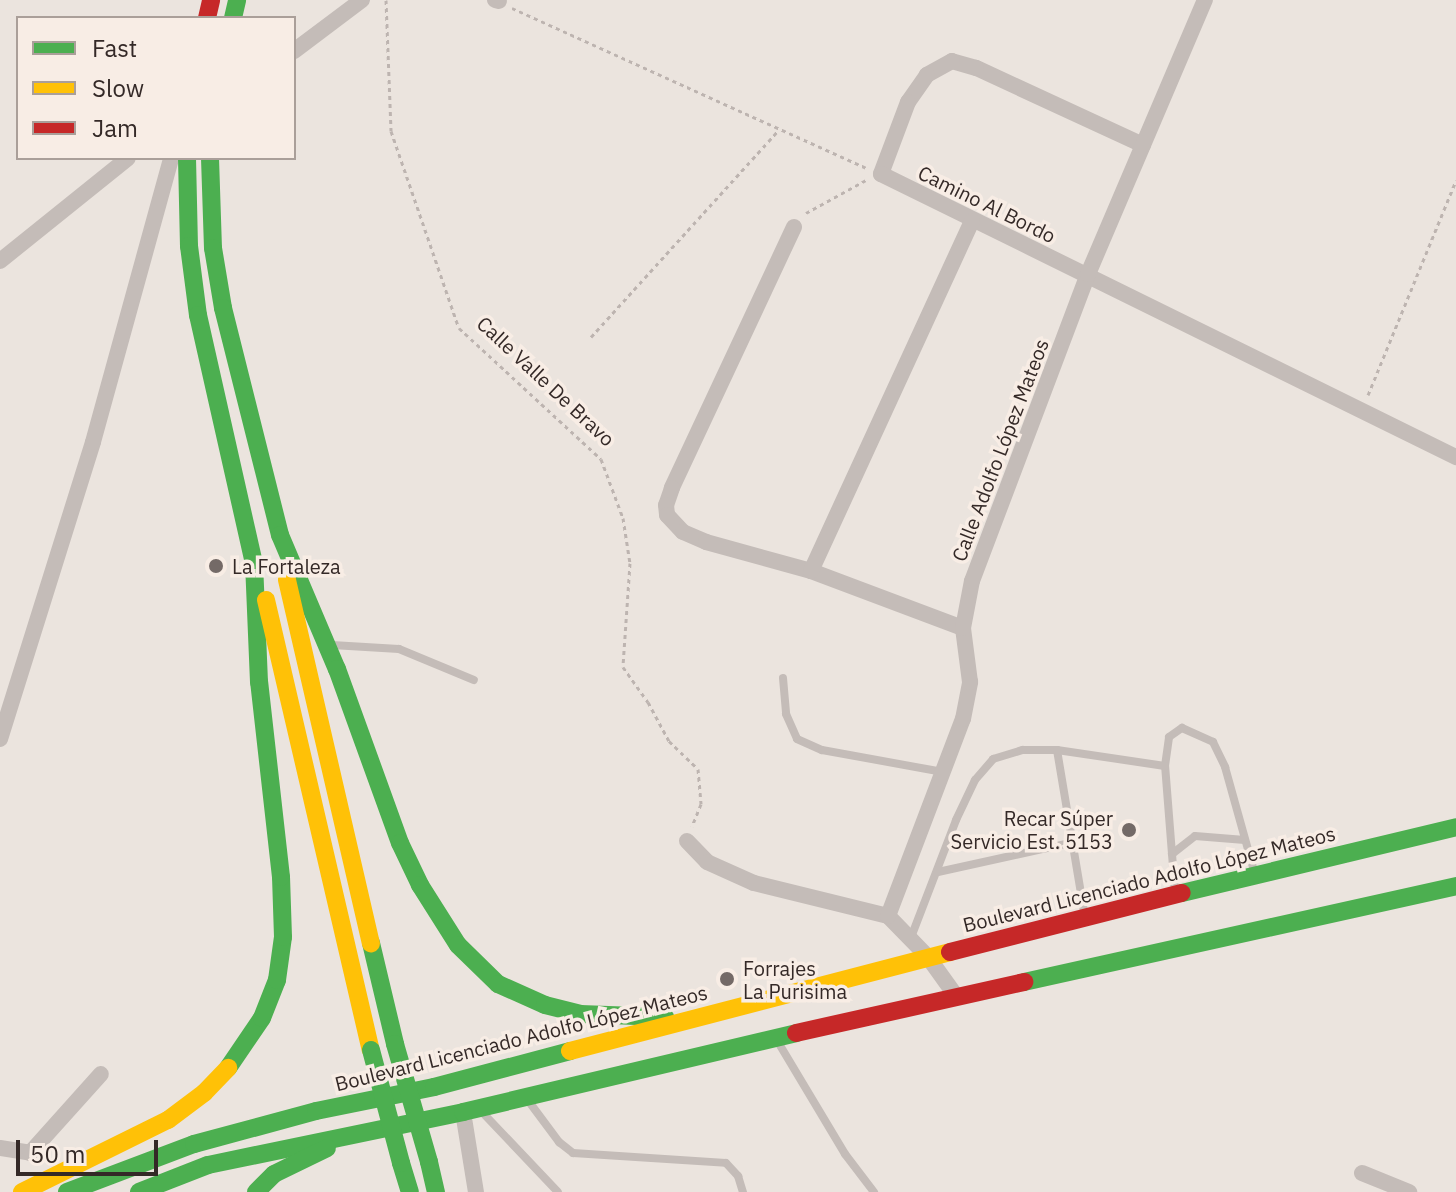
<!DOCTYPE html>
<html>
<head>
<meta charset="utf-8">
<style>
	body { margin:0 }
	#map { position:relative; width:1456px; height:1192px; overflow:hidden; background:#ebe4de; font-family:"IBM Plex Sans",sans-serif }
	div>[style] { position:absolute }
	.path>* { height:3px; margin-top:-1.5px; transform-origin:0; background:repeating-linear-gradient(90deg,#bdb4b0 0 4px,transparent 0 8px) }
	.lane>* { height:8px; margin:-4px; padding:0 4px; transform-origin:4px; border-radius:4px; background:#c4bcb8 }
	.street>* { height:16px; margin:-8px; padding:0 8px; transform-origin:8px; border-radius:8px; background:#c4bcb8 }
	.fast>* { height:18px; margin:-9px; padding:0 9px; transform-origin:9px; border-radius:9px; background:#4caf50 }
	.slow>* { height:18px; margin:-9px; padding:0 9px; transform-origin:9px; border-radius:9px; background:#ffc107 }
	.jam>* { height:18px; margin:-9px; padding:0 9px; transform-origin:9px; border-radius:9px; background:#c62828 }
	.fast-bridge>* { height:18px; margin:-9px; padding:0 9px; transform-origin:9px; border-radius:9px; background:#4caf50 }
	.dots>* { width:22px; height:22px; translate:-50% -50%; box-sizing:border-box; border:4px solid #f8ede5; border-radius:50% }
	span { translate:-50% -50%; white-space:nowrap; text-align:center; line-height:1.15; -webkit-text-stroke:7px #f8ede5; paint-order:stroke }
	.street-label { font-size:20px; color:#342927 }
	.poi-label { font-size:20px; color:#342927 }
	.left { translate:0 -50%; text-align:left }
	.right { translate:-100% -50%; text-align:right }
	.legend { position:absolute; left:16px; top:16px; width:280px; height:144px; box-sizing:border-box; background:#f8ede5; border:2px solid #aa9f99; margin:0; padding:10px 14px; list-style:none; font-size:24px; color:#342927 }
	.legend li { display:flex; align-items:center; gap:16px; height:40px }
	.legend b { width:40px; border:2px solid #aa9f99 }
	.scale { position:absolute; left:16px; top:1140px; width:142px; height:36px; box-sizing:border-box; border:4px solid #342927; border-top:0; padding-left:10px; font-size:24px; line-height:28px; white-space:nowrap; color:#342927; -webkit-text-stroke:6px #f8ede5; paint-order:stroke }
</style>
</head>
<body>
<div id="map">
	<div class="path">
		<div style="left:386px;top:0;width:131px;rotate:87.8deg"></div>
		<div style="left:391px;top:131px;width:208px;rotate:71deg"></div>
		<div style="left:459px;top:328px;width:193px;rotate:42.7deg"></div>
		<div style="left:601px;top:459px;width:63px;rotate:69.6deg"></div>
		<div style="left:623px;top:518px;width:46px;rotate:81.2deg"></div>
		<div style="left:630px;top:563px;width:104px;rotate:93.9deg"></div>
		<div style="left:623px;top:667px;width:43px;rotate:54.5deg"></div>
		<div style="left:648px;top:702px;width:44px;rotate:61.7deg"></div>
		<div style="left:669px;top:741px;width:40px;rotate:44deg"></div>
		<div style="left:698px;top:769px;width:35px;rotate:85deg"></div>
		<div style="left:701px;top:804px;width:24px;rotate:112deg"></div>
		<div style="left:512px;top:8px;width:388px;rotate:24.3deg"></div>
		<div style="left:806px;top:213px;width:68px;rotate:-28.8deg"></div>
		<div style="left:591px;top:337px;width:278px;rotate:-47.8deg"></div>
		<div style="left:1368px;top:395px;width:232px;rotate:-67.7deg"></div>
	</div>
	<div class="lane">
		<div style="left:332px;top:645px;width:67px;rotate:3.4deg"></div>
		<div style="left:399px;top:649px;width:81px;rotate:22.5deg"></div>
		<div style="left:783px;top:678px;width:36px;rotate:85deg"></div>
		<div style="left:786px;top:714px;width:27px;rotate:66deg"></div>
		<div style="left:797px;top:739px;width:27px;rotate:24deg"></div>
		<div style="left:822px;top:750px;width:123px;rotate:10.3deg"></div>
		<div style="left:1057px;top:750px;width:164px;rotate:80.5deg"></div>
		<div style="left:1172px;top:854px;width:29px;rotate:-38deg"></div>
		<div style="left:1195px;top:836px;width:50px;rotate:4.6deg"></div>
		<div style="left:938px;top:872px;width:139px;rotate:-12.4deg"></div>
		<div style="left:1175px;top:892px;width:126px;rotate:-94.5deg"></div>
		<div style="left:1165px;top:766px;width:29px;rotate:-82deg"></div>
		<div style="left:1169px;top:737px;width:16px;rotate:-35deg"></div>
		<div style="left:1182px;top:728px;width:34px;rotate:24deg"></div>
		<div style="left:1213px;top:742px;width:28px;rotate:64deg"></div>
		<div style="left:1225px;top:767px;width:108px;rotate:74.4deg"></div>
		<div style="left:910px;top:940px;width:129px;rotate:-69deg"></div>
		<div style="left:956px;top:820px;width:44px;rotate:-64.6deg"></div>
		<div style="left:975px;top:780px;width:28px;rotate:-49deg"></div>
		<div style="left:993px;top:759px;width:31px;rotate:-17deg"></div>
		<div style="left:1023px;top:750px;width:34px"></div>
		<div style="left:1057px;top:750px;width:109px;rotate:8.4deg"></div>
		<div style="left:778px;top:1042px;width:131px;rotate:59.1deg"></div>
		<div style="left:845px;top:1154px;width:48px;rotate:52.7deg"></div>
		<div style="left:527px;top:1099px;width:54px;rotate:53.3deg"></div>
		<div style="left:559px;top:1142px;width:18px;rotate:38deg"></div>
		<div style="left:573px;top:1153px;width:153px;rotate:3.7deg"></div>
		<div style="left:726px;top:1163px;width:18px;rotate:47deg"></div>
		<div style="left:738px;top:1176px;width:17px;rotate:73deg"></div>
		<div style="left:482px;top:1112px;width:110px;rotate:46.5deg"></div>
	</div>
	<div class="street">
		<div style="left:495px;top:0;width:4px;rotate:14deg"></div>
		<div style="left:294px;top:51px;width:85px;rotate:-36.9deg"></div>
		<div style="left:1143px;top:145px;width:184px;rotate:-155.2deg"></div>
		<div style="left:976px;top:68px;width:25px;rotate:-164deg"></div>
		<div style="left:952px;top:61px;width:29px;rotate:151deg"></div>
		<div style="left:927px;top:75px;width:33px;rotate:125deg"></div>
		<div style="left:908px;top:102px;width:77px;rotate:110.6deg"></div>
		<div style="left:881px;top:174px;width:641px;rotate:26.21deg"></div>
		<div style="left:794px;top:227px;width:288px;rotate:115.1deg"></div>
		<div style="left:672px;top:488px;width:18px;rotate:109deg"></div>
		<div style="left:666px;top:505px;width:10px;rotate:84deg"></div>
		<div style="left:667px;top:515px;width:23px;rotate:47deg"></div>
		<div style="left:683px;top:532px;width:25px;rotate:23deg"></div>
		<div style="left:706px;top:542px;width:109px;rotate:15.4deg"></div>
		<div style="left:811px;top:571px;width:162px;rotate:20.6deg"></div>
		<div style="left:0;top:261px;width:164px;rotate:-38.8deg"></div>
		<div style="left:811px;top:571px;width:385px;rotate:-65.3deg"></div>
		<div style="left:0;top:739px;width:311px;rotate:-72.6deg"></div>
		<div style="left:93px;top:442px;width:295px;rotate:-74.6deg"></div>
		<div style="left:687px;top:841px;width:29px;rotate:46deg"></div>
		<div style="left:707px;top:862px;width:51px;rotate:24.1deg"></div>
		<div style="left:754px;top:883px;width:138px;rotate:13.8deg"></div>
		<div style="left:956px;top:996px;width:48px;rotate:-125.7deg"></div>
		<div style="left:928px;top:957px;width:57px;rotate:-134.3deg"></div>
		<div style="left:888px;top:916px;width:211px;rotate:-69.2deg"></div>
		<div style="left:963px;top:719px;width:38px;rotate:-79deg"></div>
		<div style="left:970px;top:682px;width:54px;rotate:-97.4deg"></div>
		<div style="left:963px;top:628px;width:48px;rotate:-79.2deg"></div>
		<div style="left:972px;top:581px;width:328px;rotate:-69.3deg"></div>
		<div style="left:1088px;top:274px;width:298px;rotate:-66.9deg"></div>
		<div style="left:463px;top:1112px;width:81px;rotate:80.8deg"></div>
		<div style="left:0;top:1148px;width:30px;rotate:9deg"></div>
		<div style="left:30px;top:1153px;width:106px;rotate:-48.1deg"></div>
		<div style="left:1362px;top:1173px;width:51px;rotate:22deg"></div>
	</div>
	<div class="fast">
		<div style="left:233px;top:18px;width:18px;rotate:-77deg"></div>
		<div style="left:187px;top:158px;width:88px;rotate:88.7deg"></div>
		<div style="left:189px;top:246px;width:70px;rotate:82.6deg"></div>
		<div style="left:198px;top:315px;width:254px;rotate:77.3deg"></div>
		<div style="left:210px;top:158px;width:90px;rotate:88.1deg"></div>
		<div style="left:213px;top:248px;width:61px;rotate:80.5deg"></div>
		<div style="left:223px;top:308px;width:234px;rotate:75.9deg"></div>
		<div style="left:280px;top:535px;width:146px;rotate:67deg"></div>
		<div style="left:337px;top:669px;width:185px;rotate:70.1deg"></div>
		<div style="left:400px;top:843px;width:47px;rotate:64.5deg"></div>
		<div style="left:420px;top:885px;width:71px;rotate:57.7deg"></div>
		<div style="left:458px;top:945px;width:56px;rotate:44.3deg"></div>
		<div style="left:498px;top:984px;width:51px;rotate:24.1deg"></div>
		<div style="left:545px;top:1005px;width:36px;rotate:14deg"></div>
		<div style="left:580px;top:1014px;width:85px;rotate:2deg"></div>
		<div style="left:1182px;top:893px;width:282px;rotate:-13.5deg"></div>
		<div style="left:371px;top:943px;width:104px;rotate:76.6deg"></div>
		<div style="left:1024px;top:982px;width:443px;rotate:-12.5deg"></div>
		<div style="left:228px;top:1068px;width:60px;rotate:-55.8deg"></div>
		<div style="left:262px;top:1018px;width:41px;rotate:-68.5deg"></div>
		<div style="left:277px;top:980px;width:43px;rotate:-82.1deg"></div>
		<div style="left:283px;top:937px;width:60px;rotate:-91.9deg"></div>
		<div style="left:281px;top:877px;width:196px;rotate:-96.4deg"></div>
		<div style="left:259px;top:682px;width:119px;rotate:-92.4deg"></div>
		<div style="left:429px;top:1162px;width:31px;rotate:77deg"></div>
		<div style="left:401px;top:1163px;width:30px;rotate:73deg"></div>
		<div style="left:67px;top:1192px;width:136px;rotate:-20.7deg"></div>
		<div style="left:194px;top:1144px;width:126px;rotate:-15.1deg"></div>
		<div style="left:316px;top:1111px;width:120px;rotate:-11.5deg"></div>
		<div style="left:434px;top:1087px;width:141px;rotate:-14.8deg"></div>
		<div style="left:139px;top:1192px;width:74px;rotate:-21.4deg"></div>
		<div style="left:208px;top:1165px;width:260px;rotate:-11.7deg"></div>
		<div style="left:463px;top:1112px;width:342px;rotate:-13.3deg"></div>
		<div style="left:256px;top:1192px;width:25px;rotate:-45deg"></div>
		<div style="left:274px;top:1174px;width:59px;rotate:-26.1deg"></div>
	</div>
	<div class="slow">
		<div style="left:287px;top:580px;width:373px;rotate:77deg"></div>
		<div style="left:266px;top:600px;width:462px;rotate:76.9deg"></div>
		<div style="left:570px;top:1051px;width:393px;rotate:-14.6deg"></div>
		<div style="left:22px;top:1192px;width:163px;rotate:-26.3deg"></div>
		<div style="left:168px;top:1120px;width:45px;rotate:-36.9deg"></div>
		<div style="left:204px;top:1093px;width:35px;rotate:-46deg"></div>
	</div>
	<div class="jam">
		<div style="left:207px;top:18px;width:18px;rotate:-77deg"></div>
		<div style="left:950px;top:952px;width:239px;rotate:-14.3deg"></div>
		<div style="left:796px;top:1033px;width:234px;rotate:-12.6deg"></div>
	</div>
	<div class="fast-bridge">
		<div style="left:395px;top:1044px;width:123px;rotate:73.9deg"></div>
		<div style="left:371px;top:1050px;width:117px;rotate:75.1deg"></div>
	</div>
	<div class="dots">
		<div style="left:216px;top:566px;background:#746a67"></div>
		<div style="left:1129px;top:830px;background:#746a67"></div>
		<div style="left:727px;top:979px;background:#746a67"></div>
	</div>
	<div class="street-label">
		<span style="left:987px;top:204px;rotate:26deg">Camino Al Bordo</span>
		<span style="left:546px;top:381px;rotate:43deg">Calle Valle De Bravo</span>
		<span style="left:1000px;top:450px;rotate:-69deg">Calle Adolfo López Mateos</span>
		<span style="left:1149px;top:879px;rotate:-14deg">Boulevard Licenciado Adolfo López Mateos</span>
		<span style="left:521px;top:1038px;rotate:-14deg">Boulevard Licenciado Adolfo López Mateos</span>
	</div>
	<div class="poi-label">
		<span class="left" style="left:232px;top:566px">La Fortaleza</span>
		<span class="right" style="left:1113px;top:830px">Recar Súper<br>Servicio Est. 5153</span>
		<span class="left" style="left:743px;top:980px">Forrajes<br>La Purisima</span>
	</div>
	<ul class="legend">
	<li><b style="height:10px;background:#4caf50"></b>Fast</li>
	<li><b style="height:10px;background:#ffc107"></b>Slow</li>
	<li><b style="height:10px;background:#c62828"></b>Jam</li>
	</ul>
	<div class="scale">50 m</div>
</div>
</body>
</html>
